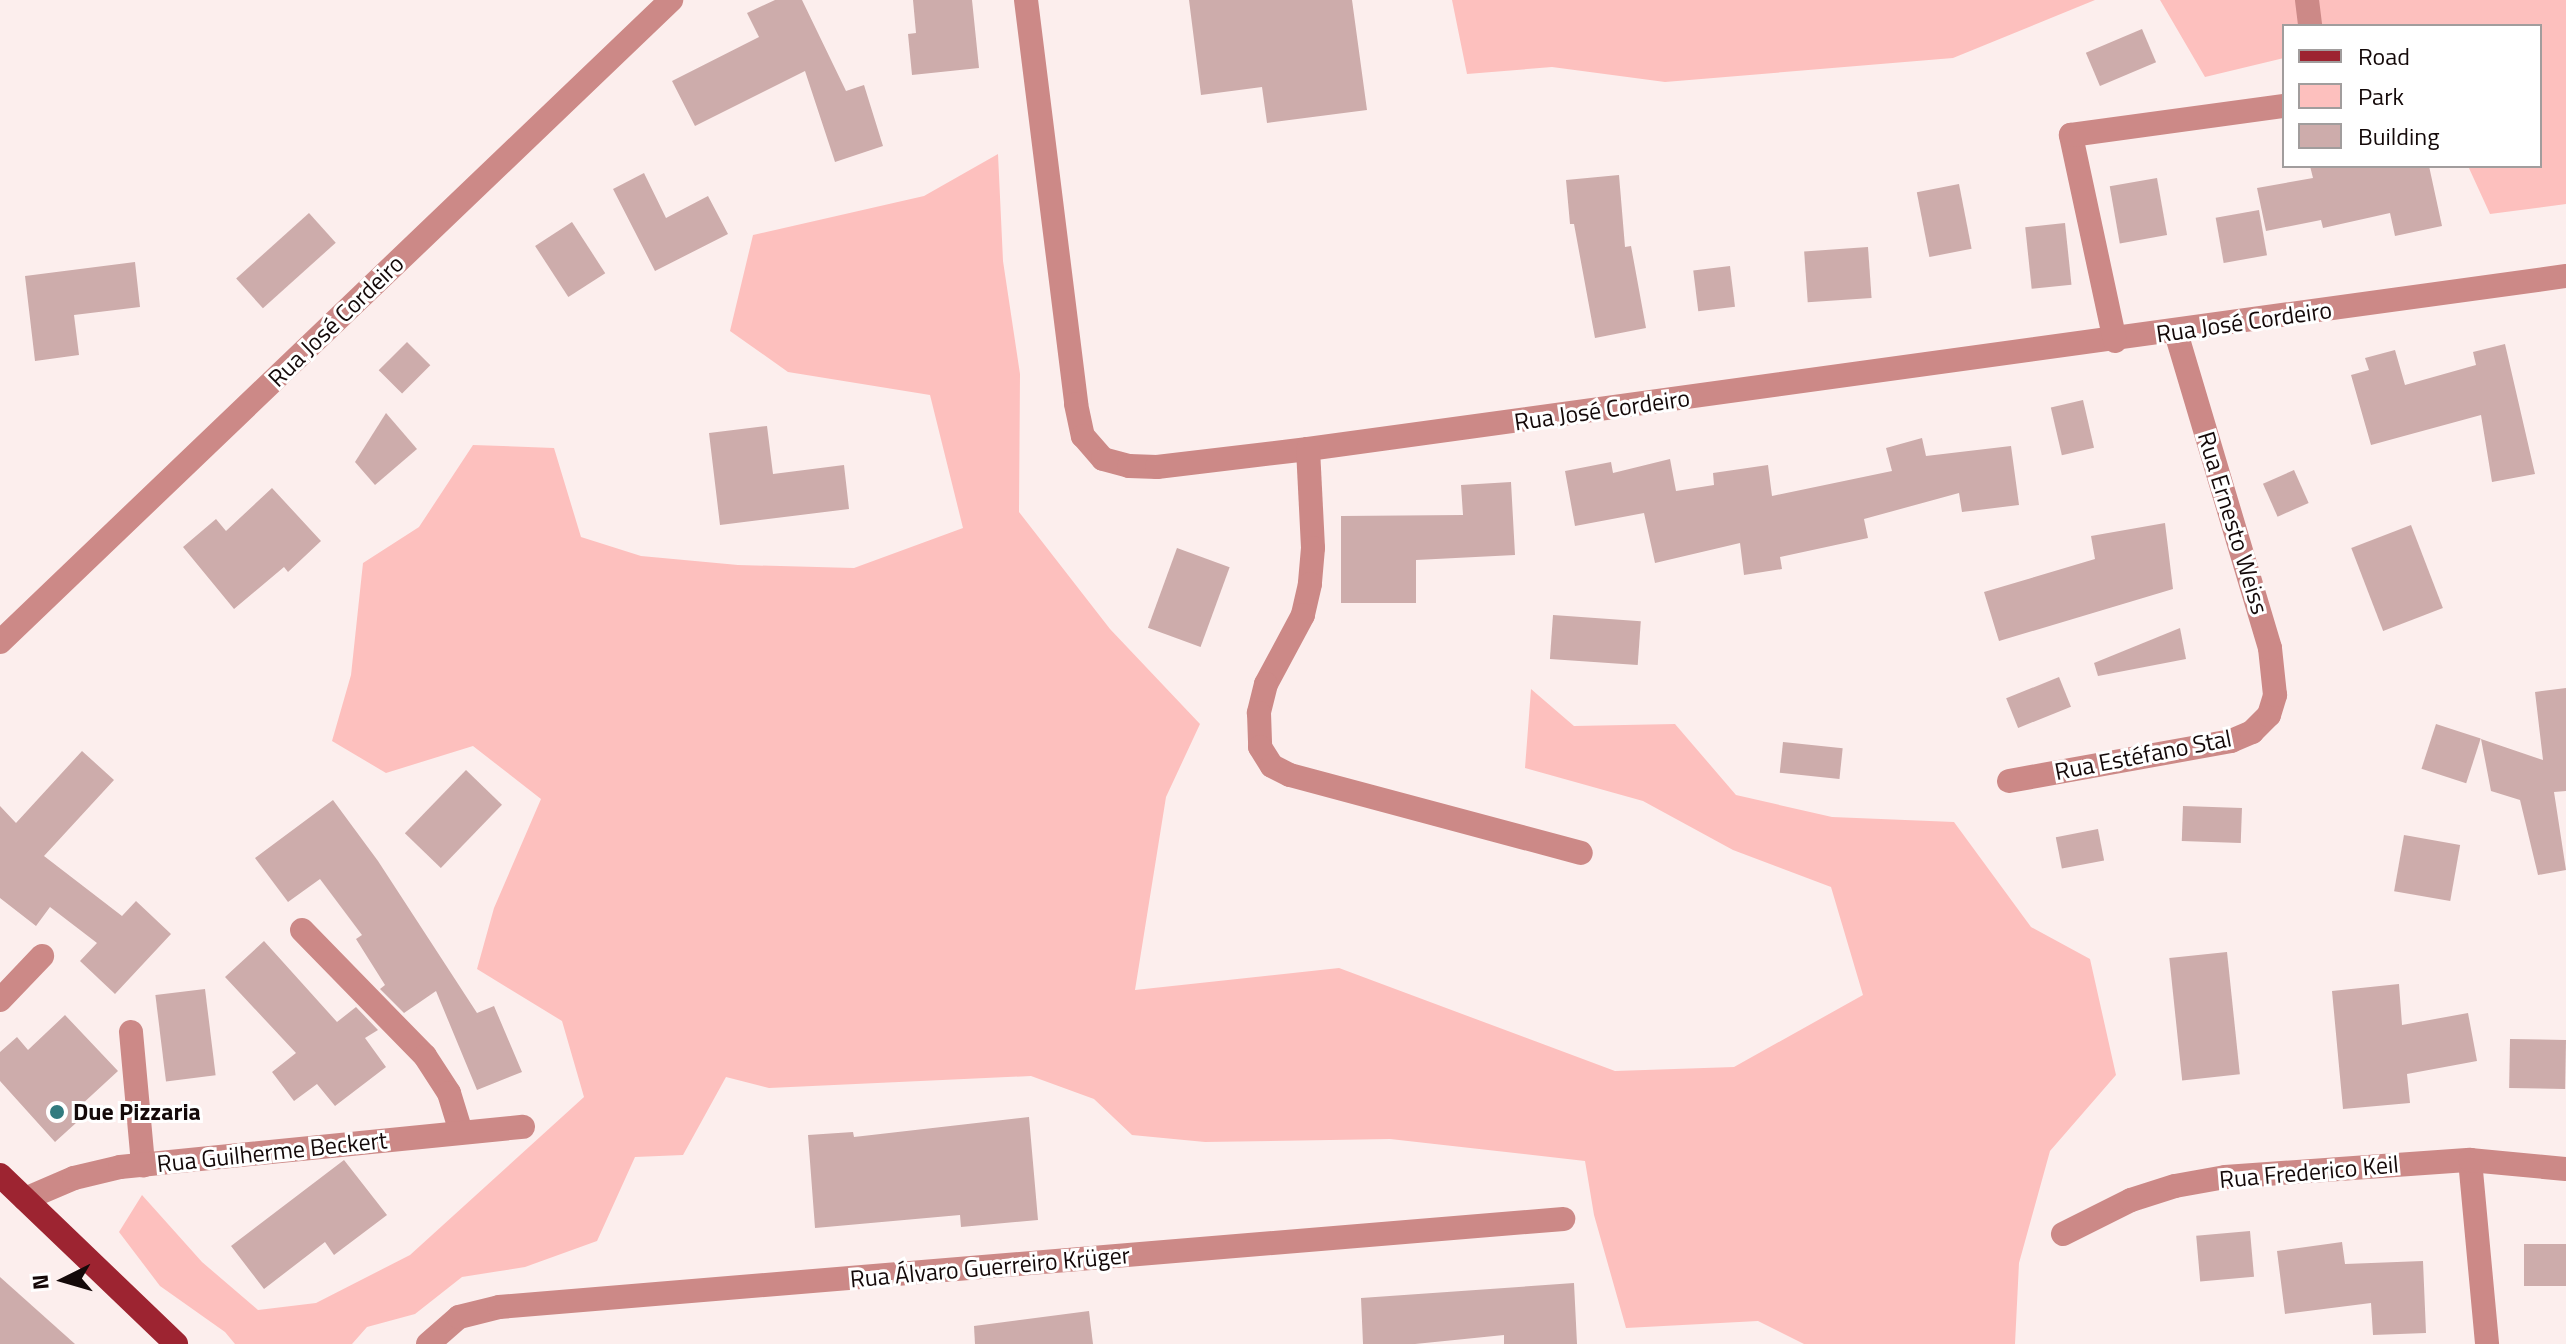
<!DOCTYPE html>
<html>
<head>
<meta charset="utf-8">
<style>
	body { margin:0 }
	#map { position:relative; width:2566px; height:1344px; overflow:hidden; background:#fceeed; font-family:"Titillium Web",sans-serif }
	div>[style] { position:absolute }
	.green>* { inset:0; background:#fdc0be }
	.building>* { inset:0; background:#cdacab; transform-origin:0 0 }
	.minor>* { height:24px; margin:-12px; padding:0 12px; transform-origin:12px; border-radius:12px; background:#cc8987 }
	.major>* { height:24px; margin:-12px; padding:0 12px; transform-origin:12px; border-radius:12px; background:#9d2431 }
	.dots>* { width:22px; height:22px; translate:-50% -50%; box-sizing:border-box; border:4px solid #fff; border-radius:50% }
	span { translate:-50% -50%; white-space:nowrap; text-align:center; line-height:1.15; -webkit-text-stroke:6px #fff; paint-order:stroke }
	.street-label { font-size:24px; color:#140909 }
	.poi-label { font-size:24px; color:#140909; font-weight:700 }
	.left { translate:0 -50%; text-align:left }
	.legend { position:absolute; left:2282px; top:24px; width:260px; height:144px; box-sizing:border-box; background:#fff; border:2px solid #a19d9d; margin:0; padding:10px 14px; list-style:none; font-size:24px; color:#140909 }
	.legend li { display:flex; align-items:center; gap:16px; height:40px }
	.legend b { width:40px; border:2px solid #a19d9d }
	.north { position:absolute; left:24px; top:1240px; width:80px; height:80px; -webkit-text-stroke:6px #fff; paint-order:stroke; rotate:265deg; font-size:22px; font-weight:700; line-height:32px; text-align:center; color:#140909 }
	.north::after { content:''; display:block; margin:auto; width:28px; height:36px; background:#140909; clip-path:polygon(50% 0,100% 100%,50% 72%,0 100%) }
</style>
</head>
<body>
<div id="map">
	<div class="green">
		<div style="clip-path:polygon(1452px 0,2095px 0,1953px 58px,1665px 82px,1552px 67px,1467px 74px)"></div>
		<div style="clip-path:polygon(2160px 0,2566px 0,2566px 204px,2490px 214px,2468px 166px,2540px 166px,2540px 26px,2284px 26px,2284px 58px,2205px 77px)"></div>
		<div style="clip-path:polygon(998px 154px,1003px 261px,1020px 374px,1019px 512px,1110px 629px,1200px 724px,1166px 797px,1135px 990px,1339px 968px,1615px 1071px,1734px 1067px,1863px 995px,1831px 887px,1733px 850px,1643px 801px,1525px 768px,1531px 689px,1574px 726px,1675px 724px,1736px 795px,1832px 817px,1954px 822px,2031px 927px,2090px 959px,2116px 1075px,2050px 1151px,2019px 1263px,2015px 1344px,1804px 1344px,1758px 1321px,1626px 1328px,1594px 1215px,1585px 1161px,1390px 1139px,1205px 1142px,1132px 1135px,1094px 1099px,1031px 1076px,769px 1088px,726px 1077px,683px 1155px,635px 1157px,597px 1241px,525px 1267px,462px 1277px,415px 1314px,367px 1327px,352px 1344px,235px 1344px,225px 1332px,160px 1286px,119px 1232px,142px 1195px,202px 1262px,258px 1310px,316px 1303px,410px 1255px,584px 1097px,562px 1021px,477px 969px,494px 908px,541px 799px,473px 746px,386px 773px,332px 741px,351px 675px,363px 563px,419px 527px,473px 445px,554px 448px,581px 537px,641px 556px,738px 565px,854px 568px,963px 528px,930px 395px,788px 372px,730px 331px,753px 235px,924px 196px)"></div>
	</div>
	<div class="building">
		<div style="clip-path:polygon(775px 0,802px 0,846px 91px,864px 85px,883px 146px,835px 162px,805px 71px,695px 126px,672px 81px,759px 37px,747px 13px)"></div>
		<div style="clip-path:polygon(913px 0,972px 0,979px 68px,912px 75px,908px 34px,916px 33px)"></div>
		<div style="clip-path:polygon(1189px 0,1352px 0,1367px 110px,1267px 123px,1262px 87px,1201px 95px)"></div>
		<div style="left:2142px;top:29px;width:36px;height:61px;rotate:67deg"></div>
		<div style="clip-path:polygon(2310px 166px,2429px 166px,2442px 226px,2395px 236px,2390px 213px,2323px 228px,2321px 220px,2266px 231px,2257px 188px,2313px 178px)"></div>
		<div style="clip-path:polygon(644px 173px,666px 218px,708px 196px,728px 234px,655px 271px,613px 189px)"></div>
		<div style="clip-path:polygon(1619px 175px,1625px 247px,1631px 246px,1646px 328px,1595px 338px,1574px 224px,1570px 224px,1566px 180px)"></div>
		<div style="left:2157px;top:178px;width:58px;height:48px;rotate:80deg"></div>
		<div style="left:1959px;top:184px;width:66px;height:43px;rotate:79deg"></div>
		<div style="left:2259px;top:210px;width:46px;height:44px;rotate:80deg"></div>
		<div style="left:309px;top:213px;width:40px;height:98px;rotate:48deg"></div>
		<div style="left:572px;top:222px;width:61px;height:44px;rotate:57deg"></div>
		<div style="left:2065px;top:223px;width:62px;height:40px;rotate:84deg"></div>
		<div style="left:1868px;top:247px;width:51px;height:64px;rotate:86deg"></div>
		<div style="clip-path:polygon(135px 262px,140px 307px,74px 315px,79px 355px,35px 361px,25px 276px)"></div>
		<div style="left:1730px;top:266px;width:41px;height:37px;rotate:83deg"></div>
		<div style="left:407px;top:342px;width:33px;height:40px;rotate:45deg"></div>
		<div style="clip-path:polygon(2505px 344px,2535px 474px,2492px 482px,2481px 415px,2371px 445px,2351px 375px,2369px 370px,2365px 358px,2395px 350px,2405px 385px,2476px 365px,2473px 352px)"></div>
		<div style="left:2083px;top:400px;width:49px;height:33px;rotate:77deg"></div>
		<div style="clip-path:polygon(386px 413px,417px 449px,375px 485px,355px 462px)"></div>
		<div style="clip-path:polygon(767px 426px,773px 474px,844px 465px,849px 509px,720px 525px,709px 433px)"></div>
		<div style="clip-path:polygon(1922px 438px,1926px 456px,2011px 446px,2019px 505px,1962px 512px,1959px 493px,1864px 519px,1868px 538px,1780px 557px,1782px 569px,1744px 575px,1740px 543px,1655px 563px,1644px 513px,1575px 526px,1565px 471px,1611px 462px,1613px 473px,1670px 459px,1676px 491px,1714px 485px,1713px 473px,1768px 465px,1772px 496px,1892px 471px,1886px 448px)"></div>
		<div style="left:2294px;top:470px;width:36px;height:34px;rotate:66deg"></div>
		<div style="clip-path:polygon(1511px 482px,1515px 555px,1416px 560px,1416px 603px,1341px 603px,1341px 516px,1463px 515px,1461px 485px)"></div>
		<div style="clip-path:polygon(272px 488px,321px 541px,288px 572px,284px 567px,234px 609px,183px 547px,216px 519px,226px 531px)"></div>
		<div style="clip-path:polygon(2165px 523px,2173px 589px,1999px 641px,1984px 592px,2095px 559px,2091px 536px)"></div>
		<div style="left:2411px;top:525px;width:89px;height:64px;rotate:69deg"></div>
		<div style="left:1177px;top:548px;width:56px;height:85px;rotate:20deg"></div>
		<div style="left:1553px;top:615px;width:88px;height:44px;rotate:4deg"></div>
		<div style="clip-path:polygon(2180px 628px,2186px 659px,2098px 676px,2094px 663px)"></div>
		<div style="left:2059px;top:677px;width:32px;height:57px;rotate:68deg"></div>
		<div style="clip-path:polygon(2566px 688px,2566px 791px,2554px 792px,2566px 870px,2538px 875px,2520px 800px,2491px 791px,2481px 739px,2543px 760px,2535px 692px)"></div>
		<div style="left:2436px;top:724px;width:47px;height:47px;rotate:18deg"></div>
		<div style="left:1783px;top:742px;width:60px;height:31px;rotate:6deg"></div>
		<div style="clip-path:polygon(82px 751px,114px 780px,44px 856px,122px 916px,136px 901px,171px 934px,115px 994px,80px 961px,97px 943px,50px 907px,36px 926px,0 898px,0 806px,16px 823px)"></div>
		<div style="left:466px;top:770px;width:50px;height:88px;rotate:44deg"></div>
		<div style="clip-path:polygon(333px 800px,378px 861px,477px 1013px,494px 1006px,522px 1072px,477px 1090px,436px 991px,404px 1013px,380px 989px,385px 985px,356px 939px,362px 935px,320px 879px,288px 902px,255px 858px)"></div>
		<div style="left:2183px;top:806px;width:59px;height:35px;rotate:2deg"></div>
		<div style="left:2098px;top:829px;width:32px;height:43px;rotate:79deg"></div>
		<div style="left:2404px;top:835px;width:57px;height:57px;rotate:10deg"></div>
		<div style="clip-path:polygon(264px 941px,337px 1022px,356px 1007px,378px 1030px,365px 1038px,386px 1067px,335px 1106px,317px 1084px,294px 1101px,272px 1072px,296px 1053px,225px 977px)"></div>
		<div style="left:2227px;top:952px;width:123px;height:58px;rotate:84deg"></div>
		<div style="clip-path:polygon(2399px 984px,2402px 1025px,2468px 1013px,2477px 1061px,2407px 1074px,2410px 1103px,2343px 1109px,2332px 991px)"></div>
		<div style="left:205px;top:989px;width:87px;height:50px;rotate:83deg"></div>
		<div style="clip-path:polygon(65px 1015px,118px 1071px,80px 1106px,87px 1113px,55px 1142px,0 1081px,0 1052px,17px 1037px,28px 1050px)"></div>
		<div style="left:2510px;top:1039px;width:56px;height:49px;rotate:1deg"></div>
		<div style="clip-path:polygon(1029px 1117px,1038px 1220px,961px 1227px,960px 1215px,815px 1228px,808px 1135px,853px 1132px,854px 1137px)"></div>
		<div style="clip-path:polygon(344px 1160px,387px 1215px,334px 1255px,325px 1242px,264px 1289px,231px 1246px)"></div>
		<div style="left:2250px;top:1231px;width:46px;height:54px;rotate:85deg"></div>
		<div style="clip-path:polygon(2342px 1242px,2345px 1264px,2423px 1261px,2426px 1333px,2373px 1335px,2371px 1303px,2285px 1314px,2277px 1251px)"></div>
		<div style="left:2566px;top:1244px;width:42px;height:42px;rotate:90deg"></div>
		<div style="clip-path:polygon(0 1277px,75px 1344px,0 1344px)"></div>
		<div style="clip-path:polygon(1574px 1283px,1577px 1344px,1504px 1344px,1504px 1335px,1415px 1344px,1363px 1344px,1361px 1298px)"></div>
		<div style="clip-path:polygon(1089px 1311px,1093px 1344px,975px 1344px,974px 1326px)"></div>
	</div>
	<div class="minor">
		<div style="left:1026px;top:0;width:407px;rotate:82.9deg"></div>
		<div style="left:1076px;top:404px;width:33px;rotate:78deg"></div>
		<div style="left:1083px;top:436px;width:30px;rotate:49deg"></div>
		<div style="left:1103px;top:459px;width:27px;rotate:15deg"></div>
		<div style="left:1129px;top:466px;width:28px;rotate:2deg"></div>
		<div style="left:1157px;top:467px;width:152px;rotate:-6.8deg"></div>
		<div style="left:1308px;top:449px;width:1270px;rotate:-7.83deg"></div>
		<div style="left:2307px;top:0;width:26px;rotate:83deg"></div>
		<div style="left:2115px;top:341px;width:211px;rotate:-102.1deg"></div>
		<div style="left:2071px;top:135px;width:215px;rotate:-7.8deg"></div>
		<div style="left:1308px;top:449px;width:99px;rotate:87.1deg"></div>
		<div style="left:1313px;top:548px;width:36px;rotate:95deg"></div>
		<div style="left:1310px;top:584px;width:32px;rotate:103deg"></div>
		<div style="left:1303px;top:615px;width:78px;rotate:118.2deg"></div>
		<div style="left:1266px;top:684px;width:30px;rotate:104deg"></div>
		<div style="left:1259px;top:713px;width:34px;rotate:88deg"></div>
		<div style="left:1260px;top:747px;width:22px;rotate:58deg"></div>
		<div style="left:1272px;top:766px;width:20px;rotate:27deg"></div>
		<div style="left:1290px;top:775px;width:301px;rotate:15deg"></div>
		<div style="left:0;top:642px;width:929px;rotate:-43.73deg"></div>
		<div style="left:2009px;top:781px;width:226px;rotate:-10.2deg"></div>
		<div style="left:2231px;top:741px;width:23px;rotate:-23deg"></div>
		<div style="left:2252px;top:732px;width:24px;rotate:-45deg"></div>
		<div style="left:2269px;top:715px;width:21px;rotate:-73deg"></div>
		<div style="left:2275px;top:695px;width:47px;rotate:-96.1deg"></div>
		<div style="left:2270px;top:648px;width:330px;rotate:-106.6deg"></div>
		<div style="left:302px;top:930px;width:176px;rotate:45.7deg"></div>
		<div style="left:425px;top:1056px;width:44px;rotate:57deg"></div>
		<div style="left:449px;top:1093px;width:41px;rotate:72.9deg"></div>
		<div style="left:0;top:1000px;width:61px;rotate:-46.3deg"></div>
		<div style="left:131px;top:1032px;width:134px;rotate:84.8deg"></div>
		<div style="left:2470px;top:1160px;width:185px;rotate:84.7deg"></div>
		<div style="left:25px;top:1199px;width:53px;rotate:-23.2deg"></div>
		<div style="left:74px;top:1178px;width:47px;rotate:-13.4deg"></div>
		<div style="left:120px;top:1167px;width:405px;rotate:-5.7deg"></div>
		<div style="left:2063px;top:1234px;width:76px;rotate:-26.6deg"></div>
		<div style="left:2131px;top:1200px;width:46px;rotate:-17.7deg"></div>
		<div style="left:2175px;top:1186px;width:51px;rotate:-10.2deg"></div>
		<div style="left:2225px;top:1177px;width:246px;rotate:-4deg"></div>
		<div style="left:2470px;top:1160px;width:96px;rotate:5.4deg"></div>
		<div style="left:428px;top:1344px;width:41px;rotate:-41.1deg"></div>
		<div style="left:459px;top:1317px;width:41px;rotate:-14deg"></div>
		<div style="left:499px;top:1307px;width:1068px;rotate:-4.73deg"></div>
	</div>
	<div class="major">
		<div style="left:0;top:1175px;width:244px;rotate:43.8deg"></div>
	</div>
	<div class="dots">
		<div style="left:57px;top:1112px;background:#327b7f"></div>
	</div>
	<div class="street-label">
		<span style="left:336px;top:321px;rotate:-44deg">Rua José Cordeiro</span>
		<span style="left:2244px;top:322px;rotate:-8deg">Rua José Cordeiro</span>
		<span style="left:1602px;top:410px;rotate:-8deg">Rua José Cordeiro</span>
		<span style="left:2233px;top:523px;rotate:73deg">Rua Ernesto Weiss</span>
		<span style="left:2143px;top:755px;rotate:-11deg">Rua Estéfano Stal</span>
		<span style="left:272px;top:1152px;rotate:-6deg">Rua Guilherme Beckert</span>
		<span style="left:2309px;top:1172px;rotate:-5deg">Rua Frederico Keil</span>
		<span style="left:990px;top:1267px;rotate:-5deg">Rua Álvaro Guerreiro Krüger</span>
	</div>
	<div class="poi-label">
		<span class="left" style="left:73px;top:1112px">Due Pizzaria</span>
	</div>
	<ul class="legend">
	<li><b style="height:10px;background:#9d2431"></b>Road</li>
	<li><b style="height:22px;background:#fdc0be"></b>Park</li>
	<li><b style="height:22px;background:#cdacab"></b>Building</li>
	</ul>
	<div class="north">N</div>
</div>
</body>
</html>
